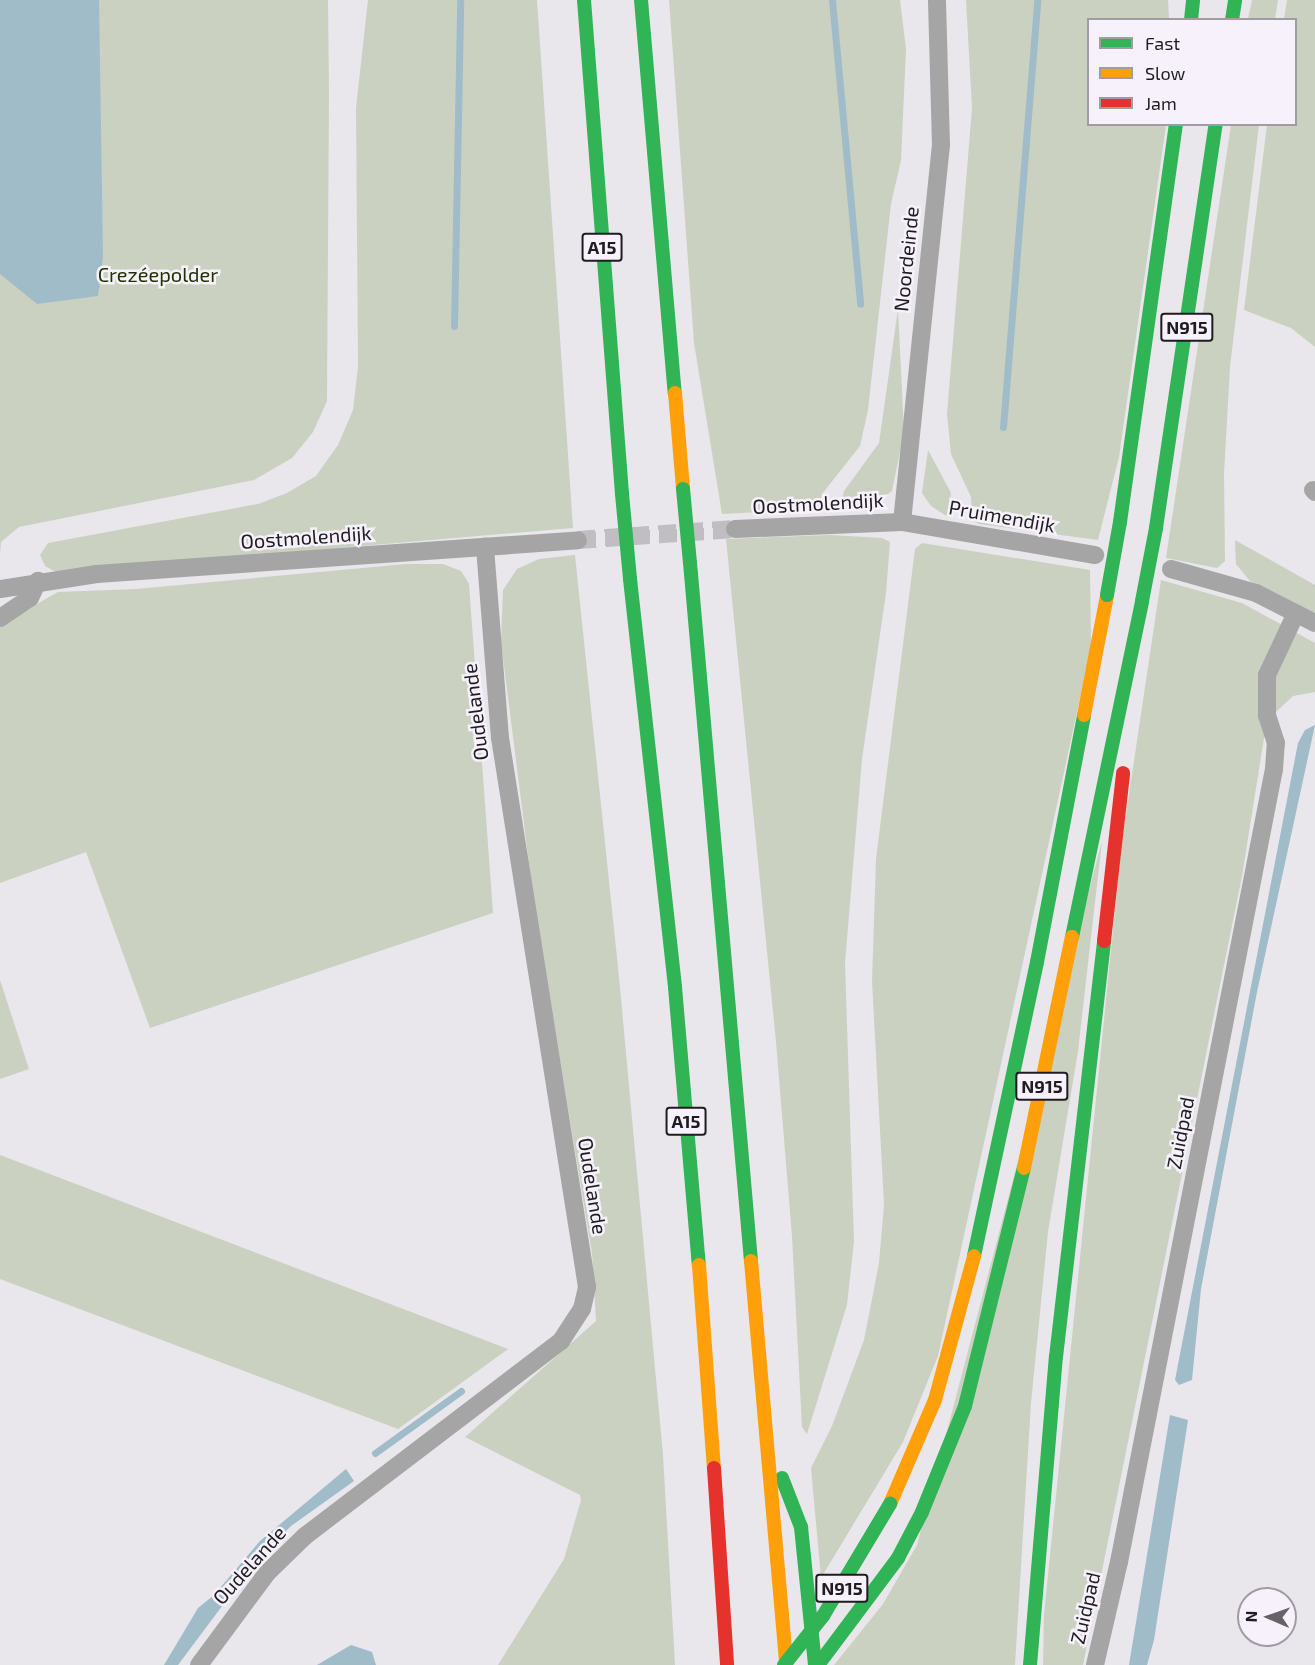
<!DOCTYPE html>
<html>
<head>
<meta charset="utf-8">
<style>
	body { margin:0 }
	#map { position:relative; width:1315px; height:1665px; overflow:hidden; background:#e9e6ec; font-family:"Exo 2",sans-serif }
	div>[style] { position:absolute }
	.green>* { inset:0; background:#cad1c1 }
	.water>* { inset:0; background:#a0bcc8 }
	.stream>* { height:7px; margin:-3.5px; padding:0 3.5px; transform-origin:3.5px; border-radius:3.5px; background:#a0bcc8 }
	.street-tunnel>* { height:18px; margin-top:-9px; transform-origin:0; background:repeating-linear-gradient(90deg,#c1bec3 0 18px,transparent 0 27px) }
	.street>* { height:18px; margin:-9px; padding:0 9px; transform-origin:9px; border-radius:9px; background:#a6a5a5 }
	.fast>* { height:14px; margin:-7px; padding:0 7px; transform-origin:7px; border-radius:7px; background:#30b455 }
	.slow>* { height:14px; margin:-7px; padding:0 7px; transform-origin:7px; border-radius:7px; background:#ff9f0a }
	.jam>* { height:14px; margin:-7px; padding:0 7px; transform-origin:7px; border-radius:7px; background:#e5322d }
	.fast-bridge>* { height:14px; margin:-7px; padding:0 7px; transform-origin:7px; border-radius:7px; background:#30b455 }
	span { translate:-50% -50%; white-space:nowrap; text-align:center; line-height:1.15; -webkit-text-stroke:5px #f6f1fb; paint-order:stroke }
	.shield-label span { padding:2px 4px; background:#f6f1fb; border:2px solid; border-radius:4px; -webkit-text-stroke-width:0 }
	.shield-label { font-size:18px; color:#1f1d21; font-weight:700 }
	.street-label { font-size:20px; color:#1f1d21 }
	.park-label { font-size:20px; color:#203200 }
	.legend { position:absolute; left:1087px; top:18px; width:210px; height:108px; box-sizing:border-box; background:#f6f1fb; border:2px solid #a09ca4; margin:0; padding:8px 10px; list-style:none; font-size:18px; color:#1f1d21 }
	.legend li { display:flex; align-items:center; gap:12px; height:30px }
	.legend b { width:30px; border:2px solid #a09ca4 }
	.north { position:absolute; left:1237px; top:1587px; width:60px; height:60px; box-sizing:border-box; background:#f6f1fb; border:2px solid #a09ca4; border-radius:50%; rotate:272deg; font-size:16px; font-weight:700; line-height:24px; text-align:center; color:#1f1d21 }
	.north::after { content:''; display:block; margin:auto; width:21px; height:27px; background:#666368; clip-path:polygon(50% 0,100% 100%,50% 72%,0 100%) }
</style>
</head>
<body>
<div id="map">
	<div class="green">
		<div style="clip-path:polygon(0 0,328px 0,329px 95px,327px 401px,313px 432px,292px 458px,254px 480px,19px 527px,1px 542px,0 554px)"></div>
		<div style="clip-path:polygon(368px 0,537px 0,573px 528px,56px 572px,45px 566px,40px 555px,48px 543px,258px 504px,287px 493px,316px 476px,338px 445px,353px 410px,358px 367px,356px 108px)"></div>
		<div style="clip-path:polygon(669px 0,900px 0,906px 49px,901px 160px,891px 204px,868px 410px,860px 446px,822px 494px,819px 509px,722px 514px,694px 343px)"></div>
		<div style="clip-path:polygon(966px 0,1168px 0,1169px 19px,1088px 20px,1088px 124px,1166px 125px,1119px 457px,1098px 540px,979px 524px,972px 520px,971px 497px,951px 454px,947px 414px,972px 108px)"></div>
		<div style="clip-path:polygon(1252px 0,1278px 0,1275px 19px,1248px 19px)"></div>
		<div style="clip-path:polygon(1287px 0,1315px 0,1315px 347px,1291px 328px,1244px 310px,1267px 125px,1296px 124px,1296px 20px,1284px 19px)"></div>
		<div style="clip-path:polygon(1231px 125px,1259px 125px,1230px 367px,1224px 474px,1225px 561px,1217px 568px,1166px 558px)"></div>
		<div style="clip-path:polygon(898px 309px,904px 432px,892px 491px,866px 511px,840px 508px,844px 491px,879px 443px)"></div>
		<div style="clip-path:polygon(928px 450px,951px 493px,948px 517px,931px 506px,922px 493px)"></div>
		<div style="clip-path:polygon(830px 535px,882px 538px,890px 542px,886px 593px,862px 759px,845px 963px,854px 1241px,847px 1305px,807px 1434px,802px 1427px,792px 1236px,776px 1042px,726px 539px)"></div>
		<div style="clip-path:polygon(1235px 540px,1315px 585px,1315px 614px,1250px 581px,1236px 564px)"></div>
		<div style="clip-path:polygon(922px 543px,1090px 570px,1091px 647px,938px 1356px,903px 1442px,821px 1578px,811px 1468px,832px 1426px,864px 1340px,879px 1263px,884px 1205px,872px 981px,876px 859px,915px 549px)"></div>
		<div style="clip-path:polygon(575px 555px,619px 977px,663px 1455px,675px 1665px,498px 1665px,564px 1559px,581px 1500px,580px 1495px,465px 1437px,596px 1321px,592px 1253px,534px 903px,501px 642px,503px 590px,517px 569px,539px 559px)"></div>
		<div style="clip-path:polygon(406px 564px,443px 564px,461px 571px,469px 584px,493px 913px,150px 1028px,86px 852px,0 883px,0 625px,58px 592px,136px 589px)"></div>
		<div style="clip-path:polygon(1161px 580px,1242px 603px,1315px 643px,1315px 692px,1293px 696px,1277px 711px,1264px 738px,1242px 876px,1083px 1665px,1043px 1665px,1044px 1615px,1122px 841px)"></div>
		<div style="clip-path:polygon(1102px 841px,1078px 1051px,1048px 1232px,1031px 1403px,1015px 1665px,834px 1665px,883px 1604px,917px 1545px)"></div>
		<div style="clip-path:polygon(0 980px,29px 1069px,0 1079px)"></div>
		<div style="clip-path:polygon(0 1155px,508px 1349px,398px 1429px,0 1279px)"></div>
	</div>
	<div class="water">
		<div style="clip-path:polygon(0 0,99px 0,103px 256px,98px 296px,37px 304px,0 274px)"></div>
		<div style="clip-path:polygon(1315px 725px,1257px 992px,1201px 1289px,1192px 1380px,1179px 1385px,1175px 1380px,1298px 743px,1305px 730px)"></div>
		<div style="clip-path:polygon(1170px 1415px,1188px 1420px,1154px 1640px,1147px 1665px,1129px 1665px)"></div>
		<div style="clip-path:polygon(346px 1469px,354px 1481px,291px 1526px,255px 1562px,178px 1665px,164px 1665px,198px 1608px,214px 1595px,260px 1541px)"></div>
		<div style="clip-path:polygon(351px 1645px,372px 1652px,376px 1665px,317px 1665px)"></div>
	</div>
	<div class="stream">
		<div style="left:832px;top:0;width:305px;rotate:84.7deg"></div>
		<div style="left:454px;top:326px;width:326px;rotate:-88.9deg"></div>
		<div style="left:1003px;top:427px;width:428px;rotate:-85.4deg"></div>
		<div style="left:375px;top:1453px;width:106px;rotate:-35.8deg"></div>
	</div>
	<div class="street-tunnel">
		<div style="left:578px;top:540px;width:157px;rotate:-4deg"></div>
	</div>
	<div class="street">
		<div style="left:1313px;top:490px;width:3px;rotate:45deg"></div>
		<div style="left:902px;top:522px;width:379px;rotate:-84.1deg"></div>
		<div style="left:941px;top:145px;width:145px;rotate:-91.6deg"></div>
		<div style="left:735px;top:529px;width:167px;rotate:-2.4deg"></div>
		<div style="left:902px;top:522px;width:196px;rotate:9.7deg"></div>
		<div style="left:1171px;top:569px;width:88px;rotate:15.8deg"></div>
		<div style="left:1256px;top:593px;width:66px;rotate:27deg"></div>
		<div style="left:0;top:589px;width:98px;rotate:-8.8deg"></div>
		<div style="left:97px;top:574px;width:482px;rotate:-4deg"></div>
		<div style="left:0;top:618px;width:36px;rotate:-34deg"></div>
		<div style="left:30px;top:598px;width:19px;rotate:-65deg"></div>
		<div style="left:199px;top:1665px;width:114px;rotate:-53.5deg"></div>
		<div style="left:267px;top:1573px;width:53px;rotate:-44.2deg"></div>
		<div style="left:305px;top:1536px;width:322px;rotate:-37.3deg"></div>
		<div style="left:561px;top:1341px;width:38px;rotate:-57deg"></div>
		<div style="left:582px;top:1309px;width:23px;rotate:-77deg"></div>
		<div style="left:587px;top:1287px;width:556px;rotate:-99deg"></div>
		<div style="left:500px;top:738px;width:192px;rotate:-94.5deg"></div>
		<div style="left:1095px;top:1665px;width:106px;rotate:-76.9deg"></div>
		<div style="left:1119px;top:1562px;width:808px;rotate:-78.94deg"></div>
		<div style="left:1274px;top:769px;width:26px;rotate:-86deg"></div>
		<div style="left:1276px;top:743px;width:28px;rotate:-108deg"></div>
		<div style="left:1267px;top:716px;width:41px;rotate:-90deg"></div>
		<div style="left:1267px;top:675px;width:68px;rotate:-64.9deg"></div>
	</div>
	<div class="fast">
		<div style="left:584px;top:0;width:495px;rotate:85.6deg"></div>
		<div style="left:641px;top:0;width:394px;rotate:85.1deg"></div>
		<div style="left:1191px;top:20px;width:20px;rotate:-84deg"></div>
		<div style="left:1232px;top:20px;width:20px;rotate:-81deg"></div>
		<div style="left:1120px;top:522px;width:402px;rotate:-82deg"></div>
		<div style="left:1156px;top:528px;width:408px;rotate:-81.6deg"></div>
		<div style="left:691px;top:574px;width:690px;rotate:85.01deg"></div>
		<div style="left:630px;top:579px;width:410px;rotate:83.7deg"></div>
		<div style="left:675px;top:987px;width:279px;rotate:85.1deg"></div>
		<div style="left:1072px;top:937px;width:343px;rotate:-78.2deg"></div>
		<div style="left:974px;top:1256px;width:301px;rotate:-77.9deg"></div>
		<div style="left:1037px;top:962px;width:251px;rotate:-79.2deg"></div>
		<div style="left:782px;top:1478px;width:53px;rotate:68.8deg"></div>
		<div style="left:801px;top:1527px;width:139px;rotate:84.2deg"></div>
		<div style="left:818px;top:1665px;width:134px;rotate:-53.2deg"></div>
		<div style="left:898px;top:1558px;width:52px;rotate:-62.4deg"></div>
		<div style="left:922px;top:1512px;width:114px;rotate:-67.9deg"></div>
		<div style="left:965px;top:1406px;width:245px;rotate:-76.1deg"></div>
		<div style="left:1030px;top:1665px;width:309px;rotate:-85.2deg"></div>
		<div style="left:1056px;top:1357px;width:419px;rotate:-83.4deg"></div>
	</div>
	<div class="slow">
		<div style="left:675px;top:393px;width:96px;rotate:85.2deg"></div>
		<div style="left:1084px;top:715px;width:122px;rotate:-79.1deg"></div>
		<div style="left:1024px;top:1168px;width:236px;rotate:-78.3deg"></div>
		<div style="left:751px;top:1261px;width:406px;rotate:85deg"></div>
		<div style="left:699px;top:1265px;width:204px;rotate:85.8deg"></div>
		<div style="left:890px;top:1504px;width:113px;rotate:-66.6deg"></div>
		<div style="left:935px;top:1400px;width:149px;rotate:-74.8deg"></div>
	</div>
	<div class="jam">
		<div style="left:1104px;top:941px;width:169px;rotate:-83.5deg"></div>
		<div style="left:714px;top:1468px;width:197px;rotate:86.2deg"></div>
	</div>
	<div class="fast-bridge">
		<div style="left:683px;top:489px;width:85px;rotate:84.6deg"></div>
		<div style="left:622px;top:494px;width:85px;rotate:84.6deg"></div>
		<div style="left:1107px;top:595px;width:74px;rotate:-79.9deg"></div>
		<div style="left:1142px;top:601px;width:74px;rotate:-79.1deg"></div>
		<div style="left:784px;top:1665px;width:63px;rotate:-51.5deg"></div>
		<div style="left:823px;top:1616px;width:131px;rotate:-59.1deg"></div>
	</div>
	<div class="shield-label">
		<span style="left:602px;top:247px">A15</span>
		<span style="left:1187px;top:327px">N915</span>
		<span style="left:1042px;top:1086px">N915</span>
		<span style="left:686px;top:1121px">A15</span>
		<span style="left:842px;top:1588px">N915</span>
	</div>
	<div class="street-label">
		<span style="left:906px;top:259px;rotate:-84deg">Noordeinde</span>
		<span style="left:818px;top:503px;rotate:-3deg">Oostmolendijk</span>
		<span style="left:1002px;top:516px;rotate:10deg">Pruimendijk</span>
		<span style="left:306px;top:537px;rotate:-4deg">Oostmolendijk</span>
		<span style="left:475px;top:712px;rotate:-97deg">Oudelande</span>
		<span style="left:1180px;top:1133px;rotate:-79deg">Zuidpad</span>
		<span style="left:593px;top:1186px;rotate:81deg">Oudelande</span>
		<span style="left:249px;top:1565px;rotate:-48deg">Oudelande</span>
		<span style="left:1085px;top:1608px;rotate:-77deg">Zuidpad</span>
	</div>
	<div class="park-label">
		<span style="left:158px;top:274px">Crezéepolder</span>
	</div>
	<ul class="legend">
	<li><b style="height:8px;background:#30b455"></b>Fast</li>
	<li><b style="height:8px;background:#ff9f0a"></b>Slow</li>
	<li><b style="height:8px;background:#e5322d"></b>Jam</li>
	</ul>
	<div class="north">N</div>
</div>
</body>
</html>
